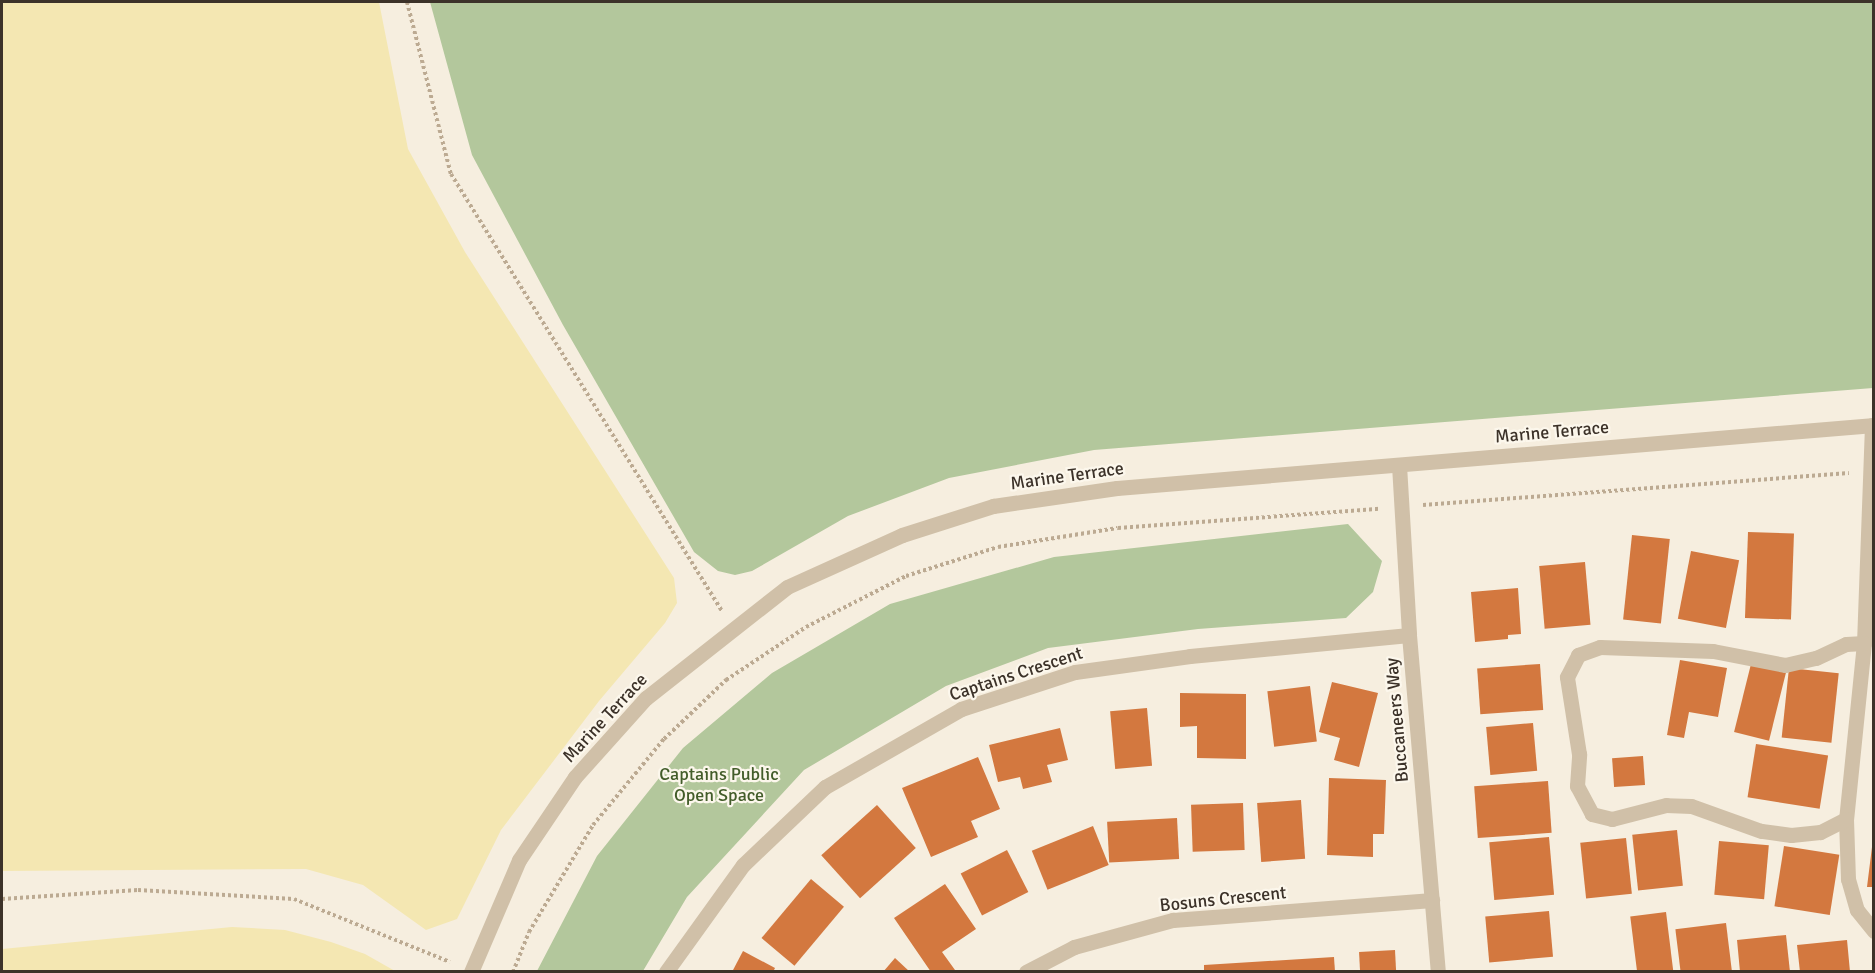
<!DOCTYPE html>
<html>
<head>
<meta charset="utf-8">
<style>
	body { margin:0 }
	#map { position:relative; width:1875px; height:973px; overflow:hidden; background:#f6eedf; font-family:Signika,sans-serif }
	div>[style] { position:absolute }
	.green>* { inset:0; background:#b3c79c }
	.sand>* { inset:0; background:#f4e7b2 }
	.building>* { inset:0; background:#d3783f; transform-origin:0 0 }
	.path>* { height:4px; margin-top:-2px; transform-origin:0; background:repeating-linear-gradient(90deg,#bcaa92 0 3px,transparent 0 6px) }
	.service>* { height:15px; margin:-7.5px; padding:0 7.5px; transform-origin:7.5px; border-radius:7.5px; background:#d0c0a8 }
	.minor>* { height:15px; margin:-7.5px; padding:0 7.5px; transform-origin:7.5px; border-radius:7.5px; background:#d0c0a8 }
	.tertiary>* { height:15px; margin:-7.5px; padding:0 7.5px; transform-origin:7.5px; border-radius:7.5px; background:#d0c0a8 }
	span { translate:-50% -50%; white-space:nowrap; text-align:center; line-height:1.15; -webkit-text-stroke:4.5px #fcf7ec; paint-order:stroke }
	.street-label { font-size:18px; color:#3c3229 }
	.park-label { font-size:18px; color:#435d2a }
	.frame { position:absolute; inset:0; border:3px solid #3c3229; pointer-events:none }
</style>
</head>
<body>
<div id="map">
	<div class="green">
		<div style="clip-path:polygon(430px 2px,1873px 2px,1873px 388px,1094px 450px,949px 478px,848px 516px,752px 571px,735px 575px,718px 571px,694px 552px,563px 325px,472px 155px)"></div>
		<div style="clip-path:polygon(1348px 524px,1382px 561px,1373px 592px,1346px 618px,1198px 629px,1048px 648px,946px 686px,804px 770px,687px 897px,643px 971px,537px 971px,597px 856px,683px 748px,772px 673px,890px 604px,1054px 557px)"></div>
	</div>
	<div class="sand">
		<div style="clip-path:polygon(2px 2px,379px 2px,408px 149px,465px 252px,674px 578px,677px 603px,665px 623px,599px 701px,501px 830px,457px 919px,426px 930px,363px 885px,306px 869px,2px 871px)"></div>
		<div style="clip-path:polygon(232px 927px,285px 930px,331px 942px,365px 954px,395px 971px,2px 971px,2px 949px)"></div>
	</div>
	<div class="building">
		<div style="left:1748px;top:532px;width:46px;height:86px;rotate:2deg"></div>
		<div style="left:1632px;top:535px;width:38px;height:85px;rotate:6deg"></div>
		<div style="left:1691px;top:551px;width:49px;height:69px;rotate:11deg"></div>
		<div style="left:1585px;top:562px;width:63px;height:46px;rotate:85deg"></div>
		<div style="clip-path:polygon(1518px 588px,1521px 634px,1508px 635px,1508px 639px,1475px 642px,1471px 592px)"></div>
		<div style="clip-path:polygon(1680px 660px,1727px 668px,1718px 717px,1689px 712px,1684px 738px,1667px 735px)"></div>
		<div style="left:1540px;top:664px;width:46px;height:63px;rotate:86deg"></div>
		<div style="left:1751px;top:664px;width:36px;height:70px;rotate:14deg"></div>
		<div style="left:1789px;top:668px;width:50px;height:70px;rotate:6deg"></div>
		<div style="clip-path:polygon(1332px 682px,1378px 693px,1359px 767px,1334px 760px,1340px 738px,1319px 732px)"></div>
		<div style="left:1310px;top:686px;width:56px;height:43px;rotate:83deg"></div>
		<div style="clip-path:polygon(1180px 693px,1246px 694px,1246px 759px,1197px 758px,1197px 726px,1180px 727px)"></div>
		<div style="left:1147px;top:708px;width:58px;height:37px;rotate:85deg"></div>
		<div style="left:1533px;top:723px;width:48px;height:47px;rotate:85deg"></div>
		<div style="clip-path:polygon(1060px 728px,1068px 760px,1047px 765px,1052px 782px,1023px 789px,1020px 777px,998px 782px,989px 745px)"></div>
		<div style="left:1756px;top:744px;width:73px;height:54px;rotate:9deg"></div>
		<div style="left:1643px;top:756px;width:29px;height:31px;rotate:86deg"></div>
		<div style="clip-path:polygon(978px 757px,1000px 809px,971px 821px,978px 837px,931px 857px,902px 788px)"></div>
		<div style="clip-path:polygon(1329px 778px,1386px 780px,1384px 834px,1373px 834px,1373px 857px,1327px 855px)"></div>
		<div style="left:1548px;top:781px;width:52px;height:74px;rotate:86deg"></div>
		<div style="left:1301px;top:800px;width:59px;height:44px;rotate:86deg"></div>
		<div style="left:1243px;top:803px;width:47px;height:52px;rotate:88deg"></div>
		<div style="left:877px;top:805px;width:58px;height:75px;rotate:48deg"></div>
		<div style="left:1177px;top:818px;width:41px;height:70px;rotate:87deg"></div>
		<div style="left:1093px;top:826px;width:42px;height:66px;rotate:68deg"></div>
		<div style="left:1677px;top:830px;width:56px;height:45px;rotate:84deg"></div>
		<div style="left:1549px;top:837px;width:58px;height:60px;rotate:85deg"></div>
		<div style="left:1626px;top:838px;width:56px;height:46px;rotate:84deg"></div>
		<div style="left:1719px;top:841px;width:50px;height:54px;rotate:5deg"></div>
		<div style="left:1784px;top:846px;width:56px;height:61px;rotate:9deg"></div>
		<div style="clip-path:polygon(1872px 847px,1874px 847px,1874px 887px,1867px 887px)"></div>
		<div style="left:1007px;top:850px;width:47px;height:52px;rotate:63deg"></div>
		<div style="left:811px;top:879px;width:43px;height:77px;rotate:40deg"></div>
		<div style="clip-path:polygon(945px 884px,976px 929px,942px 952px,955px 970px,931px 972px,894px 918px)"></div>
		<div style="left:1549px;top:911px;width:46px;height:64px;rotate:85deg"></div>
		<div style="left:1666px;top:912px;width:60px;height:36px;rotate:83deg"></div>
		<div style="left:1726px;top:923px;width:49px;height:51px;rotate:83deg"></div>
		<div style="clip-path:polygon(1786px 935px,1790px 972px,1740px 972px,1737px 940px)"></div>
		<div style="clip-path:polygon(1847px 940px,1850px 972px,1800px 972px,1797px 945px)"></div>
		<div style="left:1395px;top:950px;width:22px;height:36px;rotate:87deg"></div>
		<div style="clip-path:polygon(743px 951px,775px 968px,773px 972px,732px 972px)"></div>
		<div style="clip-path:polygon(1334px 957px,1335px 972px,1204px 972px,1204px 965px)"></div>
		<div style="clip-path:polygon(895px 958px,910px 972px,883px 972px)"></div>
	</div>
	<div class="path">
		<div style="left:407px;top:2px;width:178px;rotate:75.7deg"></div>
		<div style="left:451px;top:174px;width:514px;rotate:58.2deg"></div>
		<div style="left:1423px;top:505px;width:427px;rotate:-4.3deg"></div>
		<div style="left:2px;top:899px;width:136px;rotate:-3.8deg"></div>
		<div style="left:138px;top:890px;width:156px;rotate:3.3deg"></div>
		<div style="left:294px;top:899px;width:168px;rotate:22deg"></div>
		<div style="left:513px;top:972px;width:43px;rotate:-68.2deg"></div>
		<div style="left:529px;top:932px;width:125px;rotate:-59.1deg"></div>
		<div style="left:593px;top:825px;width:112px;rotate:-50.5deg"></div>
		<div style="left:664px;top:739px;width:86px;rotate:-43.6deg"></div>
		<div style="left:726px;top:680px;width:96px;rotate:-33.5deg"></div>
		<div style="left:806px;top:627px;width:112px;rotate:-27deg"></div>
		<div style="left:906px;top:576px;width:96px;rotate:-17.5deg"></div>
		<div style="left:998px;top:547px;width:121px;rotate:-9deg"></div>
		<div style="left:1118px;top:528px;width:262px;rotate:-4.2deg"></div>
	</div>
	<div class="service">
		<div style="left:1872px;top:425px;width:218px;rotate:92.1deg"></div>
		<div style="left:1864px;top:643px;width:177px;rotate:95.8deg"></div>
		<div style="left:1846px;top:819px;width:60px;rotate:88.1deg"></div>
		<div style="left:1848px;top:879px;width:32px;rotate:74deg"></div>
		<div style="left:1857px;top:910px;width:27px;rotate:51deg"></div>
		<div style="left:1846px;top:819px;width:29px;rotate:153deg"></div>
		<div style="left:1820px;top:832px;width:29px;rotate:174deg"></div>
		<div style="left:1791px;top:835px;width:30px;rotate:-172deg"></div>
		<div style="left:1761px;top:831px;width:74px;rotate:-160.3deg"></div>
		<div style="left:1691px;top:806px;width:25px;rotate:-178deg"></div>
		<div style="left:1666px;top:805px;width:56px;rotate:165.5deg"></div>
		<div style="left:1612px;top:819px;width:21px;rotate:-166deg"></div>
		<div style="left:1592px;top:814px;width:32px;rotate:-118deg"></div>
		<div style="left:1577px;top:786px;width:32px;rotate:-86deg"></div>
		<div style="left:1579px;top:754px;width:78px;rotate:-98.9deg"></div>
		<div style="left:1567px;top:677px;width:25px;rotate:-63deg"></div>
		<div style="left:1578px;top:655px;width:23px;rotate:-20deg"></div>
		<div style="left:1600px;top:647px;width:113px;rotate:2deg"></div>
		<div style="left:1713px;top:651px;width:73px;rotate:11deg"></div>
		<div style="left:1785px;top:665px;width:32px;rotate:-13deg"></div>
		<div style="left:1816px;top:658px;width:33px;rotate:-25deg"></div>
		<div style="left:1846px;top:644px;width:18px;rotate:-3deg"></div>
	</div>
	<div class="minor">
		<div style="left:1399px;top:465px;width:170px;rotate:86.6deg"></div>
		<div style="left:1409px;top:635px;width:338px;rotate:85.1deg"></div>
		<div style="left:666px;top:972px;width:132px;rotate:-54.3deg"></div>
		<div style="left:743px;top:865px;width:113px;rotate:-43.6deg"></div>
		<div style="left:825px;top:787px;width:157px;rotate:-29.8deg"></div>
		<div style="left:961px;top:709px;width:120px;rotate:-18deg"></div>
		<div style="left:1075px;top:672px;width:116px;rotate:-7.9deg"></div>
		<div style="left:1190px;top:656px;width:220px;rotate:-5.5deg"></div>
		<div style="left:1026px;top:972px;width:54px;rotate:-27.5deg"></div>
		<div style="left:1074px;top:947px;width:103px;rotate:-15.3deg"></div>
		<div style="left:1173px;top:920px;width:260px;rotate:-4.4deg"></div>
	</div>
	<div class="tertiary">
		<div style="left:471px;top:972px;width:122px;rotate:-66.8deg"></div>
		<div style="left:519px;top:860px;width:100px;rotate:-56deg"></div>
		<div style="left:575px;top:777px;width:106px;rotate:-48.1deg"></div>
		<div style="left:646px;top:698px;width:179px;rotate:-38.2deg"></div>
		<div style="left:787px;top:587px;width:126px;rotate:-24.3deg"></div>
		<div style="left:902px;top:535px;width:96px;rotate:-17.7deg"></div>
		<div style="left:993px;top:506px;width:125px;rotate:-8.3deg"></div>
		<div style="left:1117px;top:488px;width:760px;rotate:-4.76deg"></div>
	</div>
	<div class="street-label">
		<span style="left:1552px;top:432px;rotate:-5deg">Marine Terrace</span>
		<span style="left:1067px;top:476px;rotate:-8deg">Marine Terrace</span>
		<span style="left:1016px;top:674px;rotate:-18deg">Captains Crescent</span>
		<span style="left:605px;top:718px;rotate:-47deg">Marine Terrace</span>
		<span style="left:1397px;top:720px;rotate:-95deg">Buccaneers Way</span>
		<span style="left:1223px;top:899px;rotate:-6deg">Bosuns Crescent</span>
	</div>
	<div class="park-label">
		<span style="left:719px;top:785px">Captains Public<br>Open Space</span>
	</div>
	<div class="frame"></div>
</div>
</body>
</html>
